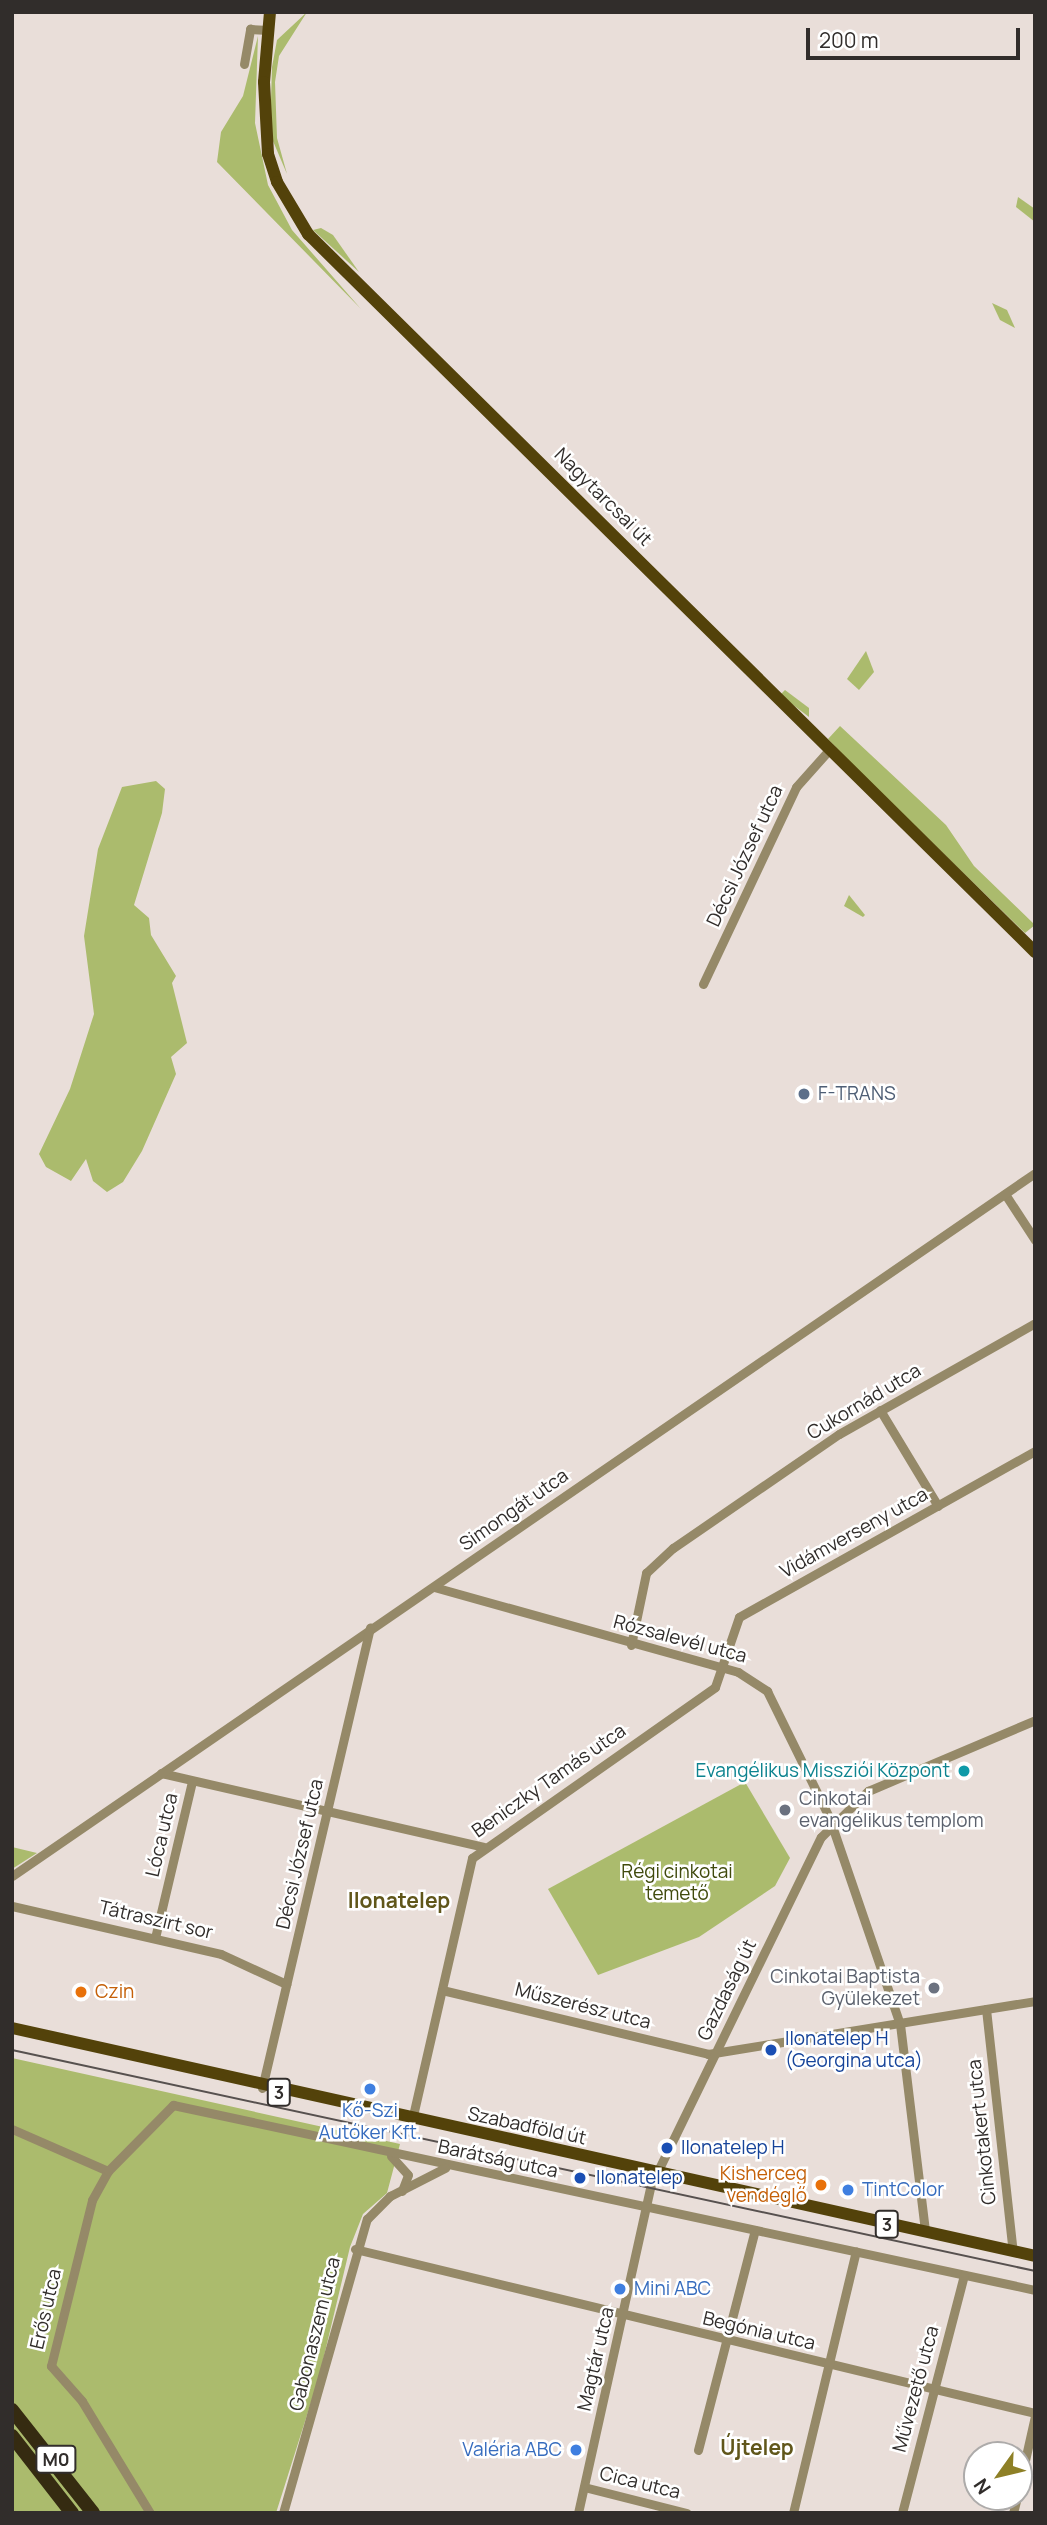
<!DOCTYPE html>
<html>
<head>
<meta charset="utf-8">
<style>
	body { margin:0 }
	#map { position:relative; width:1047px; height:2525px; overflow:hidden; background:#e9ded9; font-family:Manrope,sans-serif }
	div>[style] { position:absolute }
	.green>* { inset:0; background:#abbb6d }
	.minor>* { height:9px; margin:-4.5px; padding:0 4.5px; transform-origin:4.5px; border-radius:4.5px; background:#958968 }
	.major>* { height:12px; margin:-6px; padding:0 6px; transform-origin:6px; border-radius:6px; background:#53420a }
	.highway>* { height:14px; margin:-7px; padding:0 7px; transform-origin:7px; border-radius:7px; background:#352b11 }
	.tram>* { height:2px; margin:-1px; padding:0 1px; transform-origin:1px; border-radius:1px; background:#57514f }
	.dots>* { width:19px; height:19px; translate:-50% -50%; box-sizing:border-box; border:4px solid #fff; border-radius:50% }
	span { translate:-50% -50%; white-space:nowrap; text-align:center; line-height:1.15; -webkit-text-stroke:5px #fff; paint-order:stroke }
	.shield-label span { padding:2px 5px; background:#fff; border:2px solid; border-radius:5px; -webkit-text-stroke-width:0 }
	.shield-label { font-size:18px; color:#312d2b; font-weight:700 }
	.street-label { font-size:19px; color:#312d2b }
	.service-label { font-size:19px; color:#4e5e75 }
	.left { translate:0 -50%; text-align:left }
	.culture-label { font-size:19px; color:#0d838f }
	.right { translate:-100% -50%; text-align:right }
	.worship-label { font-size:19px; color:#5b616d }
	.park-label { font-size:19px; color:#404a0d }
	.food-label { font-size:19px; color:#c56008 }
	.transit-label { font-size:19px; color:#164399 }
	.shop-label { font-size:19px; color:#366cbe }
	.neighbourhood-label { font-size:21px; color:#60561a; font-weight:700 }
	.frame { position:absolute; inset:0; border:14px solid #312d2b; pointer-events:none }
	.north { position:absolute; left:963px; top:2441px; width:70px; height:70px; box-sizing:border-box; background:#fff; border:2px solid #adabaa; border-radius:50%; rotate:236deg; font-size:19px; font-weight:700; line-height:28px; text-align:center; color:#312d2b }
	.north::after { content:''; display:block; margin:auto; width:24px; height:32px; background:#8e8027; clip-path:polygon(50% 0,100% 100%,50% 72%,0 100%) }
	.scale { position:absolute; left:806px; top:28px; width:214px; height:32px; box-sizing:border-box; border:4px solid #312d2b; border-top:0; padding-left:9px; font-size:21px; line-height:24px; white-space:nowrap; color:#312d2b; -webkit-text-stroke:5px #fff; paint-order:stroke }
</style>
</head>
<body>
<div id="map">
	<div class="green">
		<div style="clip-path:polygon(307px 12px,279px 56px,275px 82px,277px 138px,287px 174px,270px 134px,272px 67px,277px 40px)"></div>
		<div style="clip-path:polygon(258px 36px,255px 123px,268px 185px,292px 230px,361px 309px,217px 162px,221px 132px,243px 96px)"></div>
		<div style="clip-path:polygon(1018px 197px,1035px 209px,1035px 222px,1016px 207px)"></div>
		<div style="clip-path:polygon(321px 228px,333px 235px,359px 272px,313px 230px)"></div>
		<div style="clip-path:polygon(992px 303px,1007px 310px,1015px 328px,1000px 320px)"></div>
		<div style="clip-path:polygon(866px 651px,874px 672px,859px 690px,847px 679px)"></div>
		<div style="clip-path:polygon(785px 690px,809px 708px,809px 717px,780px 695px)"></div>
		<div style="clip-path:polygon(840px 726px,946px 825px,974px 866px,1035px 925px,1025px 933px,856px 768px,828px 739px)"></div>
		<div style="clip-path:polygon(156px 781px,165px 789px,162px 813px,134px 905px,149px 918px,151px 935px,176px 976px,172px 983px,187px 1043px,171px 1057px,176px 1074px,142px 1151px,123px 1182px,107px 1192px,93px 1181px,86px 1159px,71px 1181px,46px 1167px,39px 1154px,70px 1089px,94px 1014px,84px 936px,98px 849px,122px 787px)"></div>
		<div style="clip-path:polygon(849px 895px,865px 915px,863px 917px,844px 906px)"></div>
		<div style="clip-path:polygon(745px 1782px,790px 1858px,775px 1886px,699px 1937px,598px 1975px,548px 1889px)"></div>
		<div style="clip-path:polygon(12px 1847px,37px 1853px,12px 1869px)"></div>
		<div style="clip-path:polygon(12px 2058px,400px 2144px,387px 2193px,363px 2214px,350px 2247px,319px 2377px,276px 2513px,12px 2513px)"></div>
	</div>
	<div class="minor">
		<div style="left:244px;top:64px;width:36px;rotate:-80deg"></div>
		<div style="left:250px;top:29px;width:18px;rotate:3deg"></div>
		<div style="left:703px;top:984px;width:218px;rotate:-64.7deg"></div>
		<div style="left:796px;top:787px;width:50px;rotate:-48.3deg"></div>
		<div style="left:1005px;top:1194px;width:55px;rotate:56.9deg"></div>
		<div style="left:880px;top:1410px;width:112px;rotate:58.9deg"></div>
		<div style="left:434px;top:1587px;width:316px;rotate:15.6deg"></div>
		<div style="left:738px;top:1672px;width:35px;rotate:33deg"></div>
		<div style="left:767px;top:1691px;width:140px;rotate:63.8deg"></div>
		<div style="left:829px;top:1817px;width:219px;rotate:71.1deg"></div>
		<div style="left:900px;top:2024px;width:209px;rotate:83.1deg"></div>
		<div style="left:631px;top:1645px;width:74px;rotate:-78.2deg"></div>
		<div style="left:646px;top:1573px;width:37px;rotate:-43deg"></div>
		<div style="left:673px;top:1548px;width:201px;rotate:-34.5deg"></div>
		<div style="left:839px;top:1434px;width:225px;rotate:-29.5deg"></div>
		<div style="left:161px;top:1773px;width:331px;rotate:12.9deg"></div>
		<div style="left:12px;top:1876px;width:1241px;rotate:-34.5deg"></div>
		<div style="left:12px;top:1906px;width:214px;rotate:12.9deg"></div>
		<div style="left:221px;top:1954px;width:72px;rotate:24.8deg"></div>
		<div style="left:155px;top:1938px;width:161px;rotate:-76.7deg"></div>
		<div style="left:442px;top:1990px;width:274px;rotate:13.5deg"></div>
		<div style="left:708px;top:2054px;width:331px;rotate:-9.2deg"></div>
		<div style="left:986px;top:2009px;width:244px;rotate:83.7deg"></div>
		<div style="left:262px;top:2088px;width:473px;rotate:-76.8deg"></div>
		<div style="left:412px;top:2120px;width:269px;rotate:-77.1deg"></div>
		<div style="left:472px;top:1858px;width:297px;rotate:-35.1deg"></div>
		<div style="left:715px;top:1687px;width:74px;rotate:-71.1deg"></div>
		<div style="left:739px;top:1617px;width:339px;rotate:-29.3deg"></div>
		<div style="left:12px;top:2129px;width:105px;rotate:23.6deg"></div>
		<div style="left:391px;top:2156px;width:25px;rotate:48deg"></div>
		<div style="left:408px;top:2175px;width:17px;rotate:111deg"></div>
		<div style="left:355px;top:2249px;width:699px;rotate:13.56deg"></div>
		<div style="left:698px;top:2450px;width:227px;rotate:-75.5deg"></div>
		<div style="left:584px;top:2487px;width:106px;rotate:14.2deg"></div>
		<div style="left:1019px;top:2487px;width:73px;rotate:-77.3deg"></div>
		<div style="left:150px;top:2513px;width:131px;rotate:-121.3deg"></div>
		<div style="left:82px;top:2401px;width:47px;rotate:-131.5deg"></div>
		<div style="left:51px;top:2366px;width:171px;rotate:-76.1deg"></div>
		<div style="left:92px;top:2200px;width:33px;rotate:-61deg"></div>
		<div style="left:108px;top:2171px;width:93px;rotate:-45.4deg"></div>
		<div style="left:173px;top:2105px;width:882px;rotate:12.11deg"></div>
		<div style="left:283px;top:2513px;width:306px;rotate:-74.1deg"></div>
		<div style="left:367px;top:2219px;width:33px;rotate:-45deg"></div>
		<div style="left:390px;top:2196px;width:62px;rotate:-27deg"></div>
		<div style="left:578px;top:2513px;width:336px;rotate:-77.5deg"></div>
		<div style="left:651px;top:2185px;width:387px;rotate:-64deg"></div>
		<div style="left:821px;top:1837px;width:66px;rotate:-44.4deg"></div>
		<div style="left:868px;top:1791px;width:181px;rotate:-23deg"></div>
		<div style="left:793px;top:2513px;width:269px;rotate:-76.5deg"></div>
		<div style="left:902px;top:2513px;width:246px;rotate:-75.4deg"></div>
		<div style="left:1013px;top:2513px;width:16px;rotate:-76deg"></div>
	</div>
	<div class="major">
		<div style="left:270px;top:12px;width:70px;rotate:94.9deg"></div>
		<div style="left:264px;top:82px;width:72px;rotate:86.8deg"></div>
		<div style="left:268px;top:154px;width:29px;rotate:72deg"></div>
		<div style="left:277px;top:182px;width:61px;rotate:59.2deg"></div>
		<div style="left:308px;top:234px;width:1022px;rotate:44.64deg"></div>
		<div style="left:12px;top:2028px;width:1048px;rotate:12.56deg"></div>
	</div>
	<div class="highway">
		<div style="left:12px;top:2410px;width:131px;rotate:51.8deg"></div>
		<div style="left:12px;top:2436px;width:98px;rotate:52.1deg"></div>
	</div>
	<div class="tram">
		<div style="left:12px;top:2050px;width:1047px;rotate:12.19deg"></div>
	</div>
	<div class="dots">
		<div style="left:804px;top:1094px;background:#5c6f8a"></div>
		<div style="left:964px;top:1771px;background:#0f9aa8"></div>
		<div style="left:785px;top:1810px;background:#6b7280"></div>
		<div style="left:934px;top:1988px;background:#6b7280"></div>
		<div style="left:81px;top:1992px;background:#e8710a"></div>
		<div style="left:771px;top:2050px;background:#1a4fb4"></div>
		<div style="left:370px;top:2089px;background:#3f7fe0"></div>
		<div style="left:667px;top:2148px;background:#1a4fb4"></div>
		<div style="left:580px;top:2178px;background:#1a4fb4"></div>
		<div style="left:821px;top:2185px;background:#e8710a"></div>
		<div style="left:848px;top:2190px;background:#3f7fe0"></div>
		<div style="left:620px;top:2289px;background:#3f7fe0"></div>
		<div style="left:576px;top:2450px;background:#3f7fe0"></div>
	</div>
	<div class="shield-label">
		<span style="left:279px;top:2092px">3</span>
		<span style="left:887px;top:2224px">3</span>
		<span style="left:56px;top:2459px">M0</span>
	</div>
	<div class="street-label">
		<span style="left:603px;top:497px;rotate:45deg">Nagytarcsai út</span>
		<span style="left:745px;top:856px;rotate:-65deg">Décsi József utca</span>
		<span style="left:864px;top:1402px;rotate:-31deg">Cukornád utca</span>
		<span style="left:514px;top:1510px;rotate:-35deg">Simongát utca</span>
		<span style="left:854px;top:1533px;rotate:-29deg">Vidámverseny utca</span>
		<span style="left:680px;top:1639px;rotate:15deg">Rózsalevél utca</span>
		<span style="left:549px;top:1781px;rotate:-35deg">Beniczky Tamás utca</span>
		<span style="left:162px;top:1835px;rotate:-77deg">Lóca utca</span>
		<span style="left:300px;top:1854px;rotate:-77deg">Décsi József utca</span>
		<span style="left:156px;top:1920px;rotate:13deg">Tátraszirt sor</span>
		<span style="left:727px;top:1990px;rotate:-64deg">Gazdaság út</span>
		<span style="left:583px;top:2006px;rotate:14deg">Műszerész utca</span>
		<span style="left:527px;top:2126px;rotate:12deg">Szabadföld út</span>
		<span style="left:982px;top:2132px;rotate:-96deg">Cinkotakert utca</span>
		<span style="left:498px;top:2159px;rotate:12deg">Barátság utca</span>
		<span style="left:46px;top:2309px;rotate:-77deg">Erős utca</span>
		<span style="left:759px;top:2331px;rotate:13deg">Begónia utca</span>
		<span style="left:315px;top:2334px;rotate:-76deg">Gabonaszem utca</span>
		<span style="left:596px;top:2359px;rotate:-77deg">Magtár utca</span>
		<span style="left:916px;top:2389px;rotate:-75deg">Művezető utca</span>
		<span style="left:640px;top:2483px;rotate:14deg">Cica utca</span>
	</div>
	<div class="service-label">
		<span class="left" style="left:818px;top:1094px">F-TRANS</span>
	</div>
	<div class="culture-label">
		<span class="right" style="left:950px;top:1771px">Evangélikus Missziói Központ</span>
	</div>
	<div class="worship-label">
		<span class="left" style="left:799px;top:1810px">Cinkotai<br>evangélikus templom</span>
		<span class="right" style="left:920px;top:1988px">Cinkotai Baptista<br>Gyülekezet</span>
	</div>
	<div class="park-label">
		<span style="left:677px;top:1883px">Régi cinkotai<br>temető</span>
	</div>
	<div class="food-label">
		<span class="left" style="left:95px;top:1992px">Czin</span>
		<span class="right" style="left:807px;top:2185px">Kisherceg<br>vendéglő</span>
	</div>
	<div class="transit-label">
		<span class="left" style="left:785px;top:2050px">Ilonatelep H<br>(Georgina utca)</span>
		<span class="left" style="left:681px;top:2148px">Ilonatelep H</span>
		<span class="left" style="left:596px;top:2178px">Ilonatelep</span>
	</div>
	<div class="shop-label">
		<span style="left:370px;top:2122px">Kő-Szi<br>Autóker Kft.</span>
		<span class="left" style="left:862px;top:2190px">TintColor</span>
		<span class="left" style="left:634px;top:2289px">Mini ABC</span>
		<span class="right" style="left:562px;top:2450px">Valéria ABC</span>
	</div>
	<div class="neighbourhood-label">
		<span style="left:399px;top:1900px">Ilonatelep</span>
		<span style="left:757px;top:2447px">Újtelep</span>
	</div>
	<div class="frame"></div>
	<div class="north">N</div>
	<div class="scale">200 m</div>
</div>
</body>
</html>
